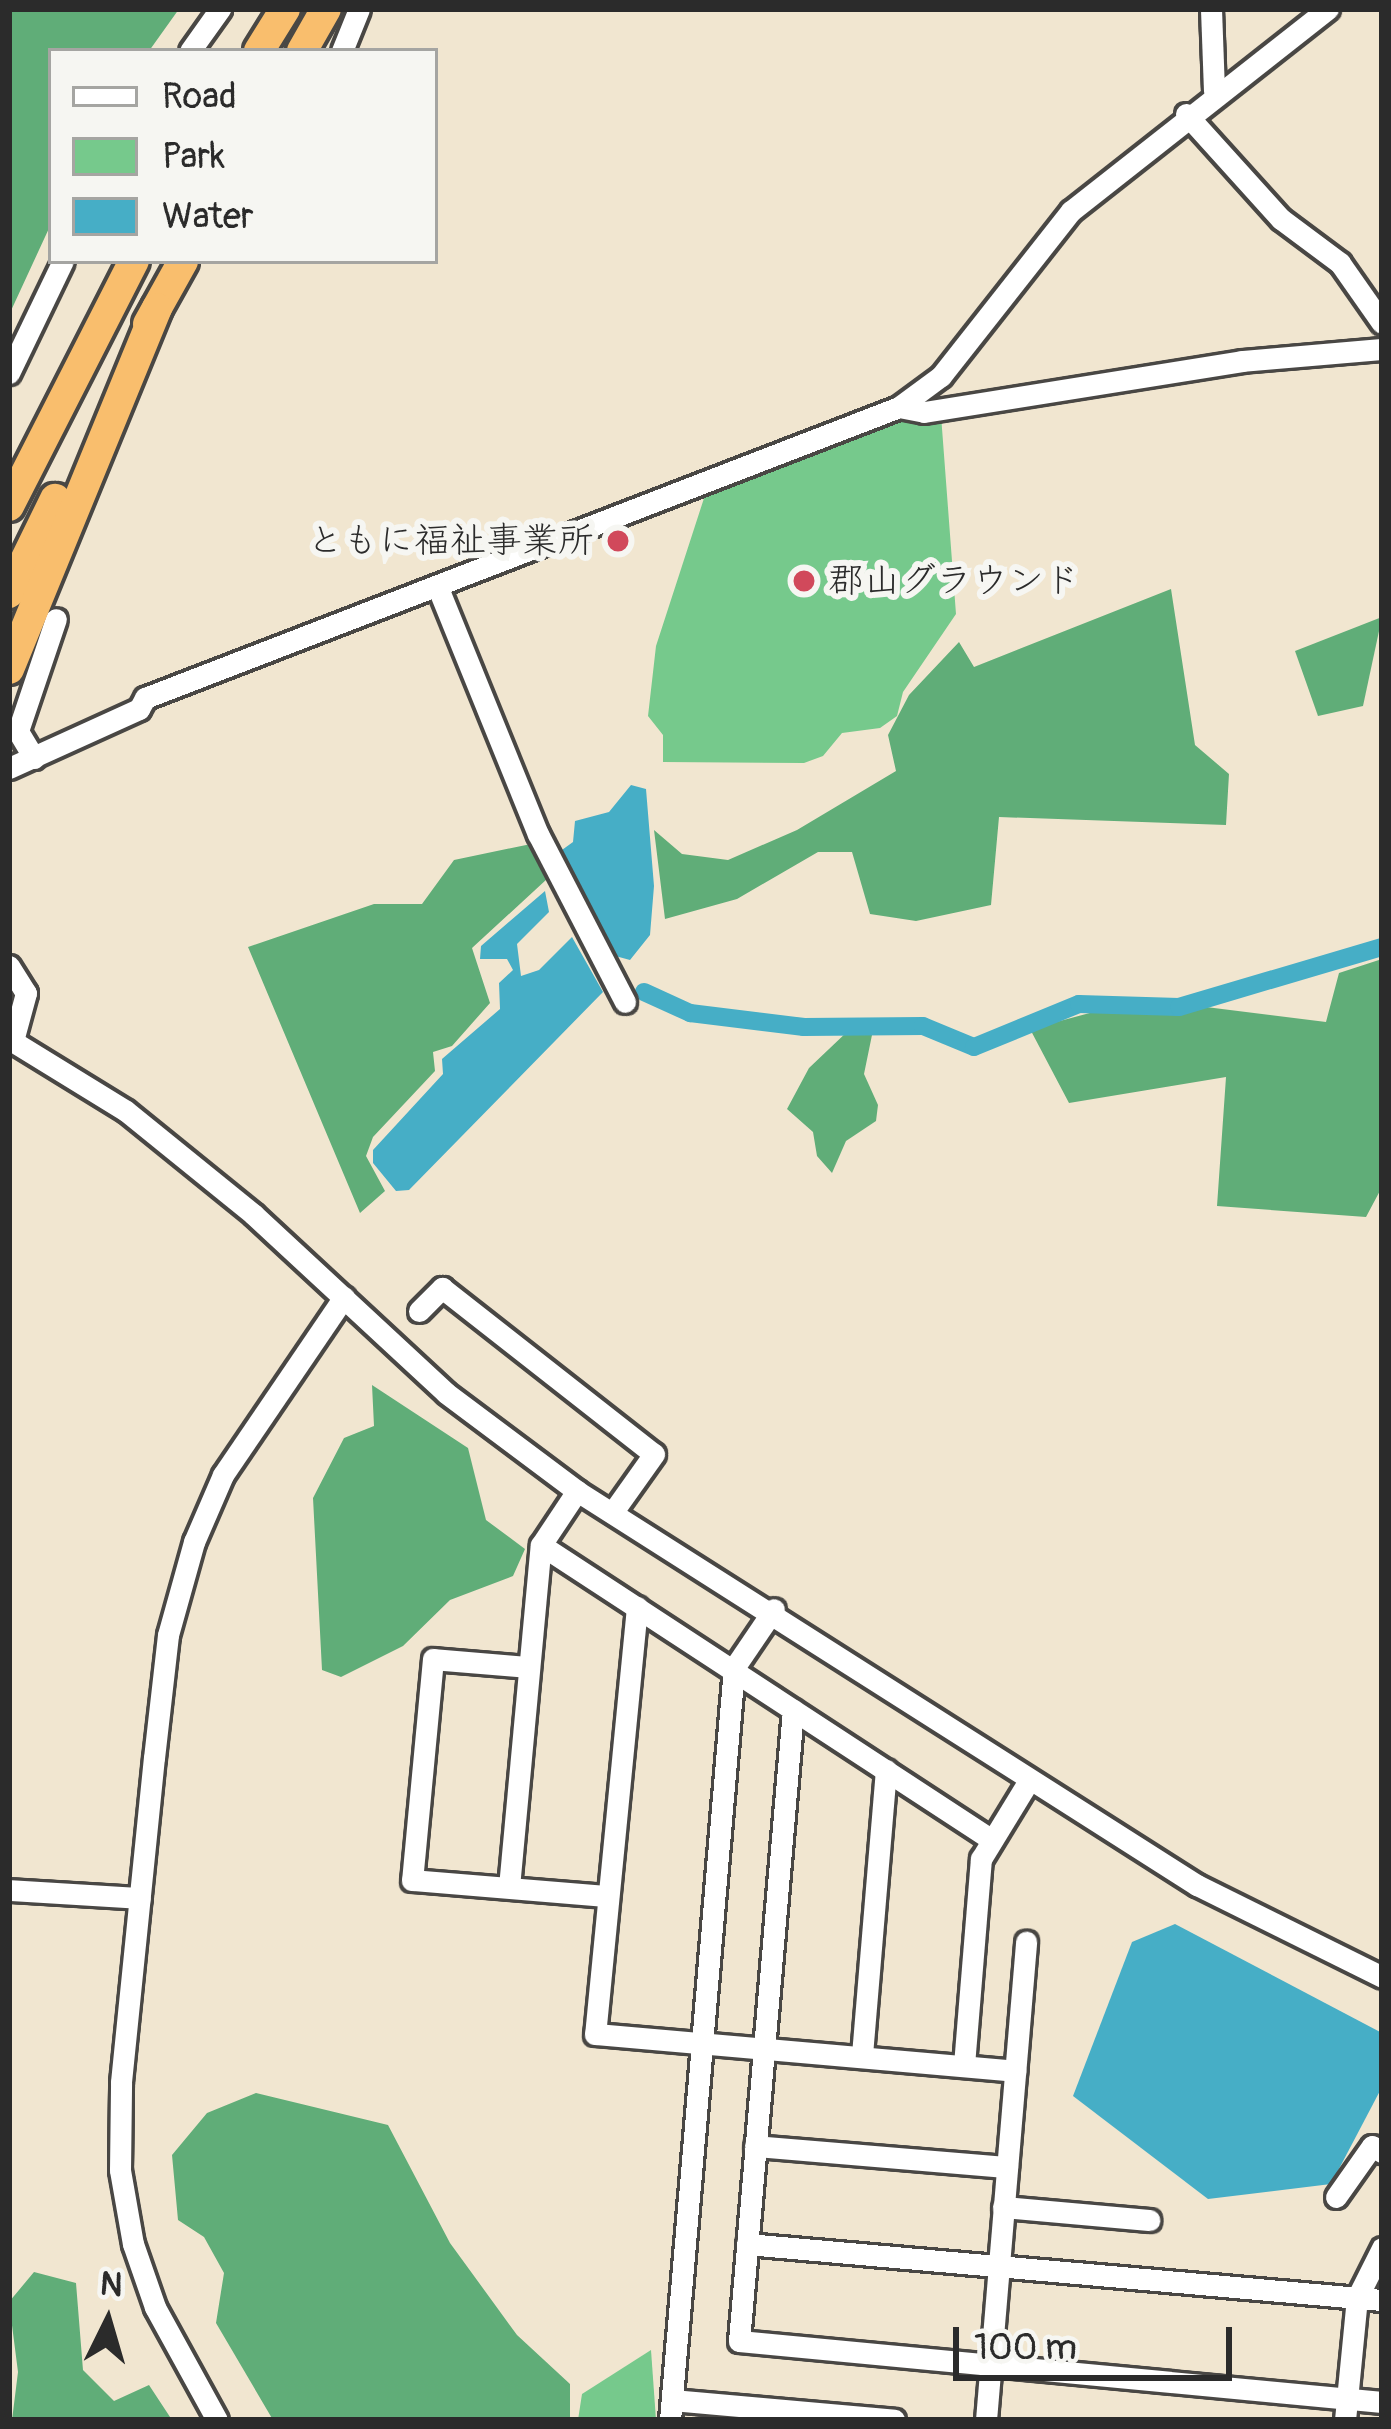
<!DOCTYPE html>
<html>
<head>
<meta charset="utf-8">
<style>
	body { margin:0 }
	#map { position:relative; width:1391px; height:2429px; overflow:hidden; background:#f1e6d0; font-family:Pangolin,"Klee One",sans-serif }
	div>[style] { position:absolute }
	.green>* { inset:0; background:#76c98c }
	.forest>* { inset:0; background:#60ad78 }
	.water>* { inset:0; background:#46aec6 }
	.canal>* { height:18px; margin:-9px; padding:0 9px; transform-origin:9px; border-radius:9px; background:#46aec6 }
	.roads { filter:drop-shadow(3px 0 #494744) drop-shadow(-3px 0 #494744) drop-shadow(0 3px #494744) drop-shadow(0 -3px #494744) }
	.minor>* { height:21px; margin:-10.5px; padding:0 10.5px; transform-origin:10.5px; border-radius:10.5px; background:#fff }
	.highway>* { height:30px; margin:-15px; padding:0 15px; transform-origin:15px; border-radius:15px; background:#f9be6d }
	.dots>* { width:33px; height:33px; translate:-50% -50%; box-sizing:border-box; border:6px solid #f6f6f2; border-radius:50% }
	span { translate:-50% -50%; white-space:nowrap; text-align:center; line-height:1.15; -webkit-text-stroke:12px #f6f6f2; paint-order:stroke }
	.poi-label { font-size:36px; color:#2b2b2b }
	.right { translate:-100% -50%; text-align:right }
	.left { translate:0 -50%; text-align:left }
	.frame { position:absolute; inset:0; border:12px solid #2b2b2b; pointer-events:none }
	.legend { position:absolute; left:48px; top:48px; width:390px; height:216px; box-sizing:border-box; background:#f6f6f2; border:3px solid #a5a5a2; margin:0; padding:15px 21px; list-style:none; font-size:36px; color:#2b2b2b }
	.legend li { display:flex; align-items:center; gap:24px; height:60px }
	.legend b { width:60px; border:3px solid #a5a5a2 }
	.north { position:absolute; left:48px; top:2261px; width:120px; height:120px; -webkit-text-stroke:9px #f6f6f2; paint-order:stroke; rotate:5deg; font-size:33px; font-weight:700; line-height:48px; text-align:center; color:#2b2b2b }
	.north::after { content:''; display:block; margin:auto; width:42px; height:54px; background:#2b2b2b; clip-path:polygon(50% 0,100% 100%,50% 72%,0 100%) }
	.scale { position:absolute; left:953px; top:2327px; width:279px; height:54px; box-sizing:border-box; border:6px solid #2b2b2b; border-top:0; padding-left:15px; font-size:36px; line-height:42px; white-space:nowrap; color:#2b2b2b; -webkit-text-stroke:9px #f6f6f2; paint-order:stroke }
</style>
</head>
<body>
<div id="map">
	<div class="green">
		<div style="clip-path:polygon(941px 415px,956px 614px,903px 692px,897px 716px,880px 728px,842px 733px,823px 756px,804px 763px,663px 762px,663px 735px,648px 716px,656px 646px,707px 489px,898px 417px)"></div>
		<div style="clip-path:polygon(651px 2350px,656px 2420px,578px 2420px,582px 2394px)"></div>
	</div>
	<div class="forest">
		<div style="clip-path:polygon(9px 9px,179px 9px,149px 51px,51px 51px,51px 224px,9px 315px)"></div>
		<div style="clip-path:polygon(1171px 589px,1195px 745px,1229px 774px,1226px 825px,999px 817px,991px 905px,916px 921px,870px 914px,852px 852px,818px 852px,737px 899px,665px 919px,654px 830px,682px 854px,728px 860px,797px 830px,896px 771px,888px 735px,909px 695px,959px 642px,974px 667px)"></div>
		<div style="clip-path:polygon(1382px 617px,1363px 706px,1318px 716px,1295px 651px)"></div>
		<div style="clip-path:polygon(531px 844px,547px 879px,472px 948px,490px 1003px,452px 1046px,433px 1052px,435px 1071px,373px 1137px,366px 1156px,385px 1191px,360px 1213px,248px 947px,374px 904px,422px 904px,454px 860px)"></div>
		<div style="clip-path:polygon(1382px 959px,1382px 1187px,1366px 1217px,1217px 1206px,1226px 1077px,1069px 1103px,1030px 1029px,1142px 999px,1326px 1022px,1339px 973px)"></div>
		<div style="clip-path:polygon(849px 1030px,872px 1035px,864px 1074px,878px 1105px,876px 1121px,846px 1141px,832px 1173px,817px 1156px,813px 1132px,787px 1109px,809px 1068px)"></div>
		<div style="clip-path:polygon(372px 1385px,468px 1448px,486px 1520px,525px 1549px,513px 1576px,450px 1600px,403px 1646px,341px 1677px,322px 1670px,313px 1498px,344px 1438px,374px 1426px)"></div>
		<div style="clip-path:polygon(256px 2093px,388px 2125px,450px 2243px,517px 2335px,570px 2384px,570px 2420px,273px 2420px,216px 2323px,224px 2273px,204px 2237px,178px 2220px,172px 2155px,207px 2113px)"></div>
		<div style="clip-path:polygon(34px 2272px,76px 2283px,83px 2370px,114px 2401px,149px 2385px,172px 2420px,12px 2420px,18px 2372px,9px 2302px)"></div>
	</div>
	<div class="water">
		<div style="clip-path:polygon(631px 785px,646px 789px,654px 886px,650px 935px,630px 960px,608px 954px,555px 855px,573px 842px,575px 821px,609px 812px)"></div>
		<div style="clip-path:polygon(545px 891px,549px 912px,517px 944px,521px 976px,539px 970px,572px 937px,603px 992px,409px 1190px,396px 1191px,373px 1163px,373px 1150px,443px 1074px,442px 1059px,500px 1009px,499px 983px,513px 970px,507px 959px,480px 959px,481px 946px)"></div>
		<div style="clip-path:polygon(1175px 1924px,1382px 2033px,1382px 2087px,1331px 2184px,1208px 2199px,1073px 2096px,1132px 1942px)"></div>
	</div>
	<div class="canal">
		<div style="left:644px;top:992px;width:51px;rotate:24.5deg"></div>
		<div style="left:690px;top:1013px;width:115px;rotate:7deg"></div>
		<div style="left:804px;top:1027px;width:119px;rotate:-0.5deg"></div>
		<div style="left:923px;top:1026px;width:55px;rotate:22.4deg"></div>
		<div style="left:974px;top:1047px;width:113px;rotate:-22.3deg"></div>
		<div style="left:1079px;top:1004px;width:100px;rotate:1.7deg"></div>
		<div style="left:1179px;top:1007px;width:212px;rotate:-16.5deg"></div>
	</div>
	<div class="roads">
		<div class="minor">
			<div style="left:1211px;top:9px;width:82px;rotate:87.9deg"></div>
			<div style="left:190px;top:51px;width:52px;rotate:-54.5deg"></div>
			<div style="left:342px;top:51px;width:45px;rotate:-68deg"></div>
			<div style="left:1186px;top:114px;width:142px;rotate:47.9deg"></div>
			<div style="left:1281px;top:219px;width:74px;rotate:36.7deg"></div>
			<div style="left:1340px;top:263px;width:73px;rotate:55deg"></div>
			<div style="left:9px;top:373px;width:124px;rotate:-64.3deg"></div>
			<div style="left:899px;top:407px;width:25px;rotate:11deg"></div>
			<div style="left:924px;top:412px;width:322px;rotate:-9.1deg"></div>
			<div style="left:1242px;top:361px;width:141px;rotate:-4.9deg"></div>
			<div style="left:438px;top:588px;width:266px;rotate:67.9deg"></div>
			<div style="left:538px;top:834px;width:189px;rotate:62.6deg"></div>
			<div style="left:34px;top:758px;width:31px;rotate:-121deg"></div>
			<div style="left:18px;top:731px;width:118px;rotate:-71.3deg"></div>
			<div style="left:9px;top:768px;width:143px;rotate:-24.4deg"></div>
			<div style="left:139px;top:709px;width:13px;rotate:-61deg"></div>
			<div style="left:145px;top:698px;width:808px;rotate:-21.1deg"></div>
			<div style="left:899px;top:407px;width:52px;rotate:-36.4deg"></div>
			<div style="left:941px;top:376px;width:210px;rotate:-51.8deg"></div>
			<div style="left:1071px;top:211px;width:327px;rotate:-38.2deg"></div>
			<div style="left:9px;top:966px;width:32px;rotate:58deg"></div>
			<div style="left:26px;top:993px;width:50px;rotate:105.2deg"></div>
			<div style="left:9px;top:1039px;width:137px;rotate:31.6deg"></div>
			<div style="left:126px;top:1111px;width:164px;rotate:39deg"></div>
			<div style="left:253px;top:1214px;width:263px;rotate:42.8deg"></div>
			<div style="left:446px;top:1393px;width:164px;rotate:36.8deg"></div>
			<div style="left:577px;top:1491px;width:735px;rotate:32.44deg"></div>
			<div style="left:1197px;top:1885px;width:207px;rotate:26.4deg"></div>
			<div style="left:419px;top:1311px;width:33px;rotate:-45deg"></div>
			<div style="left:442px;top:1288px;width:269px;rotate:38.1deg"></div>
			<div style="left:654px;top:1454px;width:72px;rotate:125.4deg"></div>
			<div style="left:541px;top:1545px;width:539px;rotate:33.19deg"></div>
			<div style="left:637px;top:1607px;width:429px;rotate:95.6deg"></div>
			<div style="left:595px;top:2034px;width:422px;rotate:5deg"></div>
			<div style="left:528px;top:1667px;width:95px;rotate:-175.2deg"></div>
			<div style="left:433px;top:1659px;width:222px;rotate:95.4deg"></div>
			<div style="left:412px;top:1880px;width:196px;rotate:4.7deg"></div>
			<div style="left:793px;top:1710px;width:633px;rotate:94.89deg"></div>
			<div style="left:739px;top:2341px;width:646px;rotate:5.42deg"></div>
			<div style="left:509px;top:1887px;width:343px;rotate:-84.7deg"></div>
			<div style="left:541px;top:1545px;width:65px;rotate:-56.3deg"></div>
			<div style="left:9px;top:1890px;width:131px;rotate:3.5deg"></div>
			<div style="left:862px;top:2055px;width:286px;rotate:-85.2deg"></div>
			<div style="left:964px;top:2065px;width:207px;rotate:-85.3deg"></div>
			<div style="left:981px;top:1859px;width:90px;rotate:-58.6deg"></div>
			<div style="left:755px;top:2146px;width:253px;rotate:4.8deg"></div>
			<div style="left:1336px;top:2197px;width:62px;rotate:-54.8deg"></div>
			<div style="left:1372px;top:2146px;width:12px;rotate:31deg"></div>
			<div style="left:1003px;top:2207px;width:147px;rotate:5.1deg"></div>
			<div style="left:747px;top:2244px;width:637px;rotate:5.04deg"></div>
			<div style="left:672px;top:2400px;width:223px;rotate:5.1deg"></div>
			<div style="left:217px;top:2420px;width:129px;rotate:-118.8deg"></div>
			<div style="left:155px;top:2307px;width:67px;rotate:-109.2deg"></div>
			<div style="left:133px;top:2244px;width:75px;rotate:-100deg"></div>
			<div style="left:120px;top:2170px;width:88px;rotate:-89.3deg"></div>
			<div style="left:121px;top:2082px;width:326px;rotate:-84.2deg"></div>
			<div style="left:154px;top:1758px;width:124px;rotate:-83.5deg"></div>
			<div style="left:168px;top:1635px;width:97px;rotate:-74.4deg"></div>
			<div style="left:194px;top:1542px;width:73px;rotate:-66.6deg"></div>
			<div style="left:223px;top:1475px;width:215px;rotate:-55.8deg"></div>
			<div style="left:670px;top:2420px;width:755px;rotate:-85.14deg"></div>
			<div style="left:734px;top:1668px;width:71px;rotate:-55.9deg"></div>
			<div style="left:986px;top:2420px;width:480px;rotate:-85.2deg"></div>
			<div style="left:1345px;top:2420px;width:123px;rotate:-84.4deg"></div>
			<div style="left:1357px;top:2298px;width:56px;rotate:-63.4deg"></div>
		</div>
		<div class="highway">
			<div style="left:259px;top:51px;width:49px;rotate:-58.2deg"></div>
			<div style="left:302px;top:51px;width:48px;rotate:-60.3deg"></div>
			<div style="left:148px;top:324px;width:72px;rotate:-60.9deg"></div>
			<div style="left:9px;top:506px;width:275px;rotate:-63deg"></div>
			<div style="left:9px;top:593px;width:105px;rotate:-63.9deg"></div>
			<div style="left:9px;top:669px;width:390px;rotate:-67.7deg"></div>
		</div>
	</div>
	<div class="dots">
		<div style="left:618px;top:541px;background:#d1495b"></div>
		<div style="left:804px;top:581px;background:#d1495b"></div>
	</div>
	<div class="poi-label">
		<span class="right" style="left:594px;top:541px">ともに福祉事業所</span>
		<span class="left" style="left:828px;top:581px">郡山グラウンド</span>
	</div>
	<div class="frame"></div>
	<ul class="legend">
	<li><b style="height:15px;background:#fff"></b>Road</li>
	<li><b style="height:33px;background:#76c98c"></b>Park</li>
	<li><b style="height:33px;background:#46aec6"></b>Water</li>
	</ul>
	<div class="north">N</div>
	<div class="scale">100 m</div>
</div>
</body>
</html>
